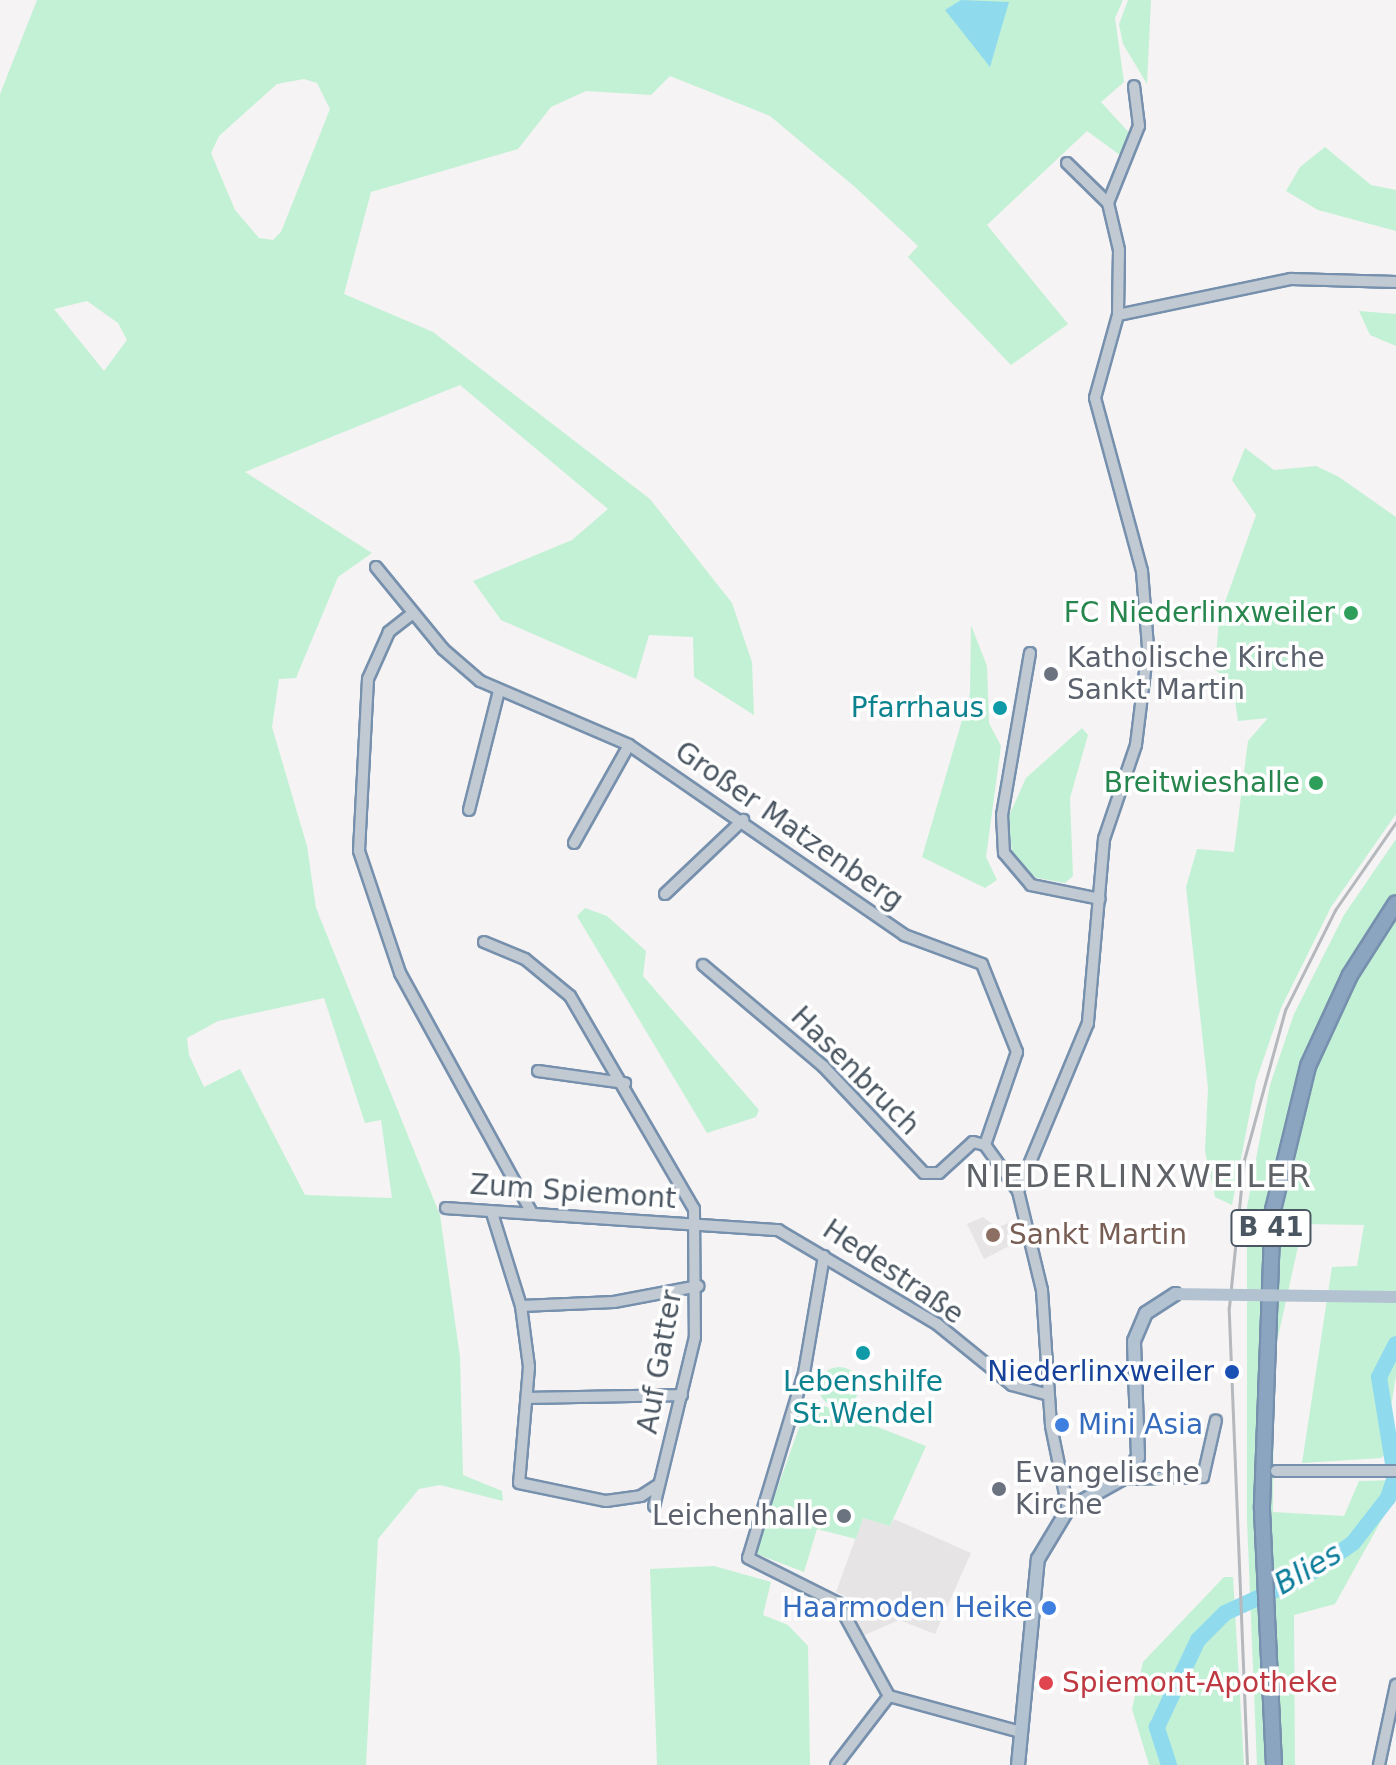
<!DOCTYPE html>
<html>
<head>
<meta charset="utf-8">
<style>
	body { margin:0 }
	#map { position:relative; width:1396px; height:1765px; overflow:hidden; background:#f5f3f3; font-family:"DejaVu Sans",sans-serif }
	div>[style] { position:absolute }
	.education>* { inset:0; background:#e6e4e5 }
	.green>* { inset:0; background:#c3f1d5 }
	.round { border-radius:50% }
	.water>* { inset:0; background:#90daee }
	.river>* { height:16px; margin:-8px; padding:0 8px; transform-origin:8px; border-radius:8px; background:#90daee }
	.roads { filter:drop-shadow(2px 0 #7690ad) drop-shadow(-2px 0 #7690ad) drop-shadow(0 2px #7690ad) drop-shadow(0 -2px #7690ad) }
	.minor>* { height:10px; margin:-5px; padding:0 5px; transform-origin:5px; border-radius:5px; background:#c1cad2 }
	.major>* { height:12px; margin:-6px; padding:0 6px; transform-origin:6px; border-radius:6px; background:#b3c2d1 }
	.highway>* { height:14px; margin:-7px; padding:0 7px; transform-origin:7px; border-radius:7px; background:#8ba5c1 }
	.rail>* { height:3px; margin:-1.5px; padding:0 1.5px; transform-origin:1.5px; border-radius:1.5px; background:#b5b8bd }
	.major-bridge>* { height:12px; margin:-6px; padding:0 6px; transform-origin:6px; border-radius:6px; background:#b3c2d1 }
	.dots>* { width:22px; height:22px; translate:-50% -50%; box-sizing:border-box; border:4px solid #fff; border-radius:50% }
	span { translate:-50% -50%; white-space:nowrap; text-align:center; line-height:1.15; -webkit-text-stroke:7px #fff; paint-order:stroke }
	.shield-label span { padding:2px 6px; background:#fff; border:2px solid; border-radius:6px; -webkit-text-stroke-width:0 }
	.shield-label { font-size:26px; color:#4a5661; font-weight:700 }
	.leisure-label { font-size:28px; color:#27864d }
	.right { translate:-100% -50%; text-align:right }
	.worship-label { font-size:28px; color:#5b616d }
	.left { translate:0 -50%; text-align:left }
	.culture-label { font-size:28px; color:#0d838f }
	.street-label { font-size:28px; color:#4a5661 }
	.education-label { font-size:28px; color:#785e54 }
	.transit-label { font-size:28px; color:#164399 }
	.shop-label { font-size:28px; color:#366cbe }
	.health-label { font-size:28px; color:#be3a42 }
	.water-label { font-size:30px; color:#0c7c9b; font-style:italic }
	.quarter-label { font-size:32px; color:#5f6368; letter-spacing:2px }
</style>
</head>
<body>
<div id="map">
	<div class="education">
		<div style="clip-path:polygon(983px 1217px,997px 1228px,1008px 1223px,1017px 1242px,984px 1259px,967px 1224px)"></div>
		<div style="clip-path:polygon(863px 1518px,890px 1526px,894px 1519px,971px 1553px,935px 1634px,899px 1620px,858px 1638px,848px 1613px,851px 1599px,836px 1592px)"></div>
	</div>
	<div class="green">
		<div style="clip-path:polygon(evenodd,37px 0,1123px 0,1115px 18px,1124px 82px,1101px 102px,1133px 137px,1124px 158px,1087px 131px,987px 225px,1068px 324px,1011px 365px,908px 257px,918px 246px,855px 187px,770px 116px,670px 76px,651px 95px,586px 91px,551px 107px,518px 149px,371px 192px,344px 294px,433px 332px,650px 499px,732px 603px,752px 662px,754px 715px,694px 677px,693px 637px,649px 635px,636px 679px,501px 620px,473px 581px,572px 540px,608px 509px,460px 385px,245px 472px,372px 553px,338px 577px,296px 678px,279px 679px,272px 727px,307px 846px,316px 908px,440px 1215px,460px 1357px,463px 1475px,502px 1491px,503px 1501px,440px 1485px,419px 1489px,378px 1539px,366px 1765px,0 1765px,0 94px,37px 0,304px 79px,317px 83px,330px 109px,281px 232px,273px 240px,259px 238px,235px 210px,211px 153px,219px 136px,277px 84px,304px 79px,37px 0,87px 301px,118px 323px,127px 340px,104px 371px,54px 309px,87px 301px,37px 0,324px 998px,365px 1123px,381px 1120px,392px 1198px,305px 1195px,240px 1069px,204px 1087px,189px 1055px,187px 1038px,218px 1021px,324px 998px)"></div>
		<div style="clip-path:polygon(1128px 0,1151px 0,1147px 84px,1123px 44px,1119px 24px)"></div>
		<div style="clip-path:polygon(1325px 147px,1371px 185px,1396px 190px,1396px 231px,1318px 210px,1286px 191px,1300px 167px)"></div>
		<div style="clip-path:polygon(1359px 311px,1396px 314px,1396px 346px,1370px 335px)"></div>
		<div style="clip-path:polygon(1245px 448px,1274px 470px,1316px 466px,1339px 477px,1396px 517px,1396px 814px,1331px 907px,1281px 1008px,1256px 1081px,1232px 1205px,1215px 1197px,1205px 1151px,1208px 1088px,1186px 887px,1197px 849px,1234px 852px,1248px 741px,1268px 718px,1238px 721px,1233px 687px,1215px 669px,1219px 619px,1256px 515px,1232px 480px)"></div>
		<div style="clip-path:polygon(971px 625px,987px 666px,989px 723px,1001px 746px,986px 857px,997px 880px,985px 888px,922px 857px,970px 693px)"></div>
		<div style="clip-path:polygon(1082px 728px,1088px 735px,1070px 798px,1073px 876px,1065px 883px,1032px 877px,1013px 859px,1008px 818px,1026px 778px)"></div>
		<div style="clip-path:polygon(1396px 839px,1396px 1376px,1389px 1419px,1396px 1444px,1381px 1458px,1302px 1463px,1332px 1267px,1357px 1266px,1364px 1225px,1303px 1224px,1274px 1355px,1273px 1512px,1344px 1516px,1359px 1481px,1396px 1480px,1396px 1494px,1335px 1604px,1294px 1615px,1295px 1765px,1257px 1765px,1247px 1520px,1247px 1207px,1270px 1085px,1294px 1014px,1344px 915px)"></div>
		<div style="clip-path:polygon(585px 908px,607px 916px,646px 951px,643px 976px,759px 1110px,756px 1117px,707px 1133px,577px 916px)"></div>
		<div class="round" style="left:819px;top:1367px;width:40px;height:40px"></div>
		<div style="clip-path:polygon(809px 1400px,926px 1446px,890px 1526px,863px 1518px,856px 1539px,817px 1529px,804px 1572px,754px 1553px)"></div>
		<div style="clip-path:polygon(714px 1566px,771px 1582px,763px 1615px,788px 1625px,808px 1646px,810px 1765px,657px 1765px,650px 1569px)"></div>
		<div style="clip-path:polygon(1224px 1577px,1233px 1577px,1244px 1765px,1149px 1765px,1132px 1709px,1143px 1662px)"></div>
	</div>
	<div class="water">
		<div style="clip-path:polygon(961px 0,1009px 2px,990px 67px,945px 10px)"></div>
	</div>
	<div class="river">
		<div style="left:1169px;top:1765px;width:40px;rotate:-108deg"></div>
		<div style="left:1157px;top:1727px;width:96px;rotate:-64.8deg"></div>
		<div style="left:1198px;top:1640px;width:38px;rotate:-45deg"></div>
		<div style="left:1225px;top:1613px;width:89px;rotate:-24.6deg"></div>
		<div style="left:1306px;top:1576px;width:57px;rotate:-35.1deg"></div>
		<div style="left:1353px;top:1543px;width:57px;rotate:-52.1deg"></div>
		<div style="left:1388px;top:1498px;width:23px;rotate:-72deg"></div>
		<div style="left:1395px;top:1476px;width:100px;rotate:-99.2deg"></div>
		<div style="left:1379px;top:1377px;width:37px;rotate:-63deg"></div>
	</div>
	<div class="roads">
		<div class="minor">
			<div style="left:1067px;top:163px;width:57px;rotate:44.3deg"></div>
			<div style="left:1108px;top:203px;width:48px;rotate:76.8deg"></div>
			<div style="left:1119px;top:250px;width:65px;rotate:90.9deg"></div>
			<div style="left:1118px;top:315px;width:86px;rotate:105.5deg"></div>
			<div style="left:1095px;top:398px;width:179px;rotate:74.8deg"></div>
			<div style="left:1142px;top:571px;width:76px;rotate:85.5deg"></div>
			<div style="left:1148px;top:647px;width:99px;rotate:97deg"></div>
			<div style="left:1136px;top:745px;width:99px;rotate:108.8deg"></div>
			<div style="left:1104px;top:839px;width:185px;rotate:95deg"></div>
			<div style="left:1088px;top:1023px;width:182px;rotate:112.6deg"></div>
			<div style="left:1018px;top:1191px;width:102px;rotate:76.4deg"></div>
			<div style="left:1042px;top:1290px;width:136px;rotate:86.2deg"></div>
			<div style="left:1051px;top:1426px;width:85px;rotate:78.4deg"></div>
			<div style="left:1108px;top:203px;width:83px;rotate:-68.1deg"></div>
			<div style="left:1139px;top:126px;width:40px;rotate:-97.1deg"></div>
			<div style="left:1118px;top:315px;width:177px;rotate:-11.8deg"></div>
			<div style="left:1291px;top:279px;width:105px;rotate:1.6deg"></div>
			<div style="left:376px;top:567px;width:106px;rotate:50.7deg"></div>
			<div style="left:443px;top:649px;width:49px;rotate:40.9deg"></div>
			<div style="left:480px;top:681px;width:162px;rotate:23.2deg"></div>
			<div style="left:629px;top:745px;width:334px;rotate:34.6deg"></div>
			<div style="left:904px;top:935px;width:83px;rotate:20.4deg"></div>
			<div style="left:982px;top:964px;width:95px;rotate:68.3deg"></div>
			<div style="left:1017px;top:1052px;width:98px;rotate:109deg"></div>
			<div style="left:985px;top:1145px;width:57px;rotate:54.3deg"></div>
			<div style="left:413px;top:613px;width:31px;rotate:142deg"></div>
			<div style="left:389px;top:632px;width:51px;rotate:114.1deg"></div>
			<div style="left:368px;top:679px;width:172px;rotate:93deg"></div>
			<div style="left:359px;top:851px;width:129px;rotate:71.4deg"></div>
			<div style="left:400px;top:973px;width:274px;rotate:61.2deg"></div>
			<div style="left:1030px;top:653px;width:164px;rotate:99.8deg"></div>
			<div style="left:1002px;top:815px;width:38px;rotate:87deg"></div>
			<div style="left:1004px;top:853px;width:42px;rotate:49.8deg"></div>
			<div style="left:1031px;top:885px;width:70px;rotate:11.5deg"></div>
			<div style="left:469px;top:810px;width:123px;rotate:-75.9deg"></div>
			<div style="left:574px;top:843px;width:112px;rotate:-60.7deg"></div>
			<div style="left:665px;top:894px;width:108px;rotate:-43.5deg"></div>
			<div style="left:484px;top:942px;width:44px;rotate:22.5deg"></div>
			<div style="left:525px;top:959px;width:58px;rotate:39.4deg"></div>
			<div style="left:570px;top:996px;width:246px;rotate:59.8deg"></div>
			<div style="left:694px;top:1209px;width:128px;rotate:89.6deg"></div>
			<div style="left:695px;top:1337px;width:174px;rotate:103.6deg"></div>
			<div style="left:703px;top:965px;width:157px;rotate:40.1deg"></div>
			<div style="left:823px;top:1066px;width:147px;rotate:46.7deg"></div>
			<div style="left:924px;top:1173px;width:15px"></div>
			<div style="left:939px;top:1173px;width:46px;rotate:-42.4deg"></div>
			<div style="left:973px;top:1142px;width:12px;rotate:14deg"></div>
			<div style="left:538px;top:1071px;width:88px;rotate:7.9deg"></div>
			<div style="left:446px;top:1208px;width:333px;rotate:3.8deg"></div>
			<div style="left:778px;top:1230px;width:185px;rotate:30.6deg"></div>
			<div style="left:937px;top:1324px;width:97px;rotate:39.1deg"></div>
			<div style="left:1012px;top:1385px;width:38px;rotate:15deg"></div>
			<div style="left:492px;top:1213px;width:97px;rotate:72.7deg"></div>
			<div style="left:521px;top:1306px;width:62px;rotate:82.5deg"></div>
			<div style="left:529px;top:1367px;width:116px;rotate:94.9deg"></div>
			<div style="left:519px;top:1483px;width:89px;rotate:11.7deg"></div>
			<div style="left:606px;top:1501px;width:35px;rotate:-8deg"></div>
			<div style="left:641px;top:1496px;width:20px;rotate:-33deg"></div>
			<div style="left:824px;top:1256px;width:119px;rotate:99.7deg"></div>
			<div style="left:804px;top:1373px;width:193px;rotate:106.8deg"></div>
			<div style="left:748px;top:1558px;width:101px;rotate:26.6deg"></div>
			<div style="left:838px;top:1603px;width:106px;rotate:61.3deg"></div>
			<div style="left:889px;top:1696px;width:137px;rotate:15.3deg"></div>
			<div style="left:521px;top:1306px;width:93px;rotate:-2.5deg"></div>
			<div style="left:614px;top:1302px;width:86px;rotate:-10.7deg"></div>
			<div style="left:529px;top:1398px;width:153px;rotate:-1.1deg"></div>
			<div style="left:1276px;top:1471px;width:120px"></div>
			<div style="left:1122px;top:1479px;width:81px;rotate:-1.4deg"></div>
			<div style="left:1203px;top:1477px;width:58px;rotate:-77.2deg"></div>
			<div style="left:836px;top:1765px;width:87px;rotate:-52.5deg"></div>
			<div style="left:1379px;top:1765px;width:82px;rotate:-78deg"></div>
		</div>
		<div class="major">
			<div style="left:1018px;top:1765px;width:207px;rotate:-84.5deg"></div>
			<div style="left:1038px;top:1559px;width:58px;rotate:-59deg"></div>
			<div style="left:1068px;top:1509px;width:62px;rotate:-29.1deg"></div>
			<div style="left:1122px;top:1479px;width:27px;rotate:-54deg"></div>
			<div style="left:1138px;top:1457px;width:116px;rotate:-92deg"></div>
			<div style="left:1134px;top:1341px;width:30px;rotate:-67deg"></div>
			<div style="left:1146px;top:1313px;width:35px;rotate:-33deg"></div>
		</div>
		<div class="highway">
			<div style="left:1274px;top:1765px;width:259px;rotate:-92.7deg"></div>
			<div style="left:1262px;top:1506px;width:296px;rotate:-87.9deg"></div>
			<div style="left:1273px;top:1210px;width:148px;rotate:-76.3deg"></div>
			<div style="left:1308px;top:1066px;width:100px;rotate:-65.2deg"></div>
			<div style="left:1350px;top:975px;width:85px;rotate:-57.4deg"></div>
		</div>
	</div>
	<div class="rail">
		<div style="left:1247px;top:1765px;width:458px;rotate:-92.3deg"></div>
		<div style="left:1229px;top:1307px;width:148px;rotate:-84.2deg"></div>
		<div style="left:1244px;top:1160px;width:156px;rotate:-74.7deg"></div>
		<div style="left:1285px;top:1010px;width:112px;rotate:-63.4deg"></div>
		<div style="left:1335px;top:910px;width:107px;rotate:-55.3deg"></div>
	</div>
	<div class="major-bridge">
		<div style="left:1175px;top:1294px;width:221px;rotate:0.8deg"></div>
	</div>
	<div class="dots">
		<div style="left:1351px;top:613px;background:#2e9e5b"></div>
		<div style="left:1051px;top:674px;background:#6b7280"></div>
		<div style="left:1000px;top:708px;background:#0f9aa8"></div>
		<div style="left:1316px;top:783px;background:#2e9e5b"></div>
		<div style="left:993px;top:1235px;background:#8d6e63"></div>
		<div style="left:863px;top:1353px;background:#0f9aa8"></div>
		<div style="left:1232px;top:1372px;background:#1a4fb4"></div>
		<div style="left:1062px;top:1425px;background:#3f7fe0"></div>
		<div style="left:999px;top:1489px;background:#6b7280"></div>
		<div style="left:844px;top:1516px;background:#6b7280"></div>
		<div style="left:1049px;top:1608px;background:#3f7fe0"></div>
		<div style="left:1046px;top:1683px;background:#e0444e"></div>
	</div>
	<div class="shield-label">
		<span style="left:1271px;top:1228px">B 41</span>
	</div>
	<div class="leisure-label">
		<span class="right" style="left:1335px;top:613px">FC Niederlinxweiler</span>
		<span class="right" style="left:1300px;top:783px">Breitwieshalle</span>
	</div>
	<div class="worship-label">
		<span class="left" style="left:1067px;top:674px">Katholische Kirche<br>Sankt Martin</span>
		<span class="left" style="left:1015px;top:1489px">Evangelische<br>Kirche</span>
		<span class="right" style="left:828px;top:1516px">Leichenhalle</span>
	</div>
	<div class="culture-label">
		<span class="right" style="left:984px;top:708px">Pfarrhaus</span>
		<span style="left:863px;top:1398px">Lebenshilfe<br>St.Wendel</span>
	</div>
	<div class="street-label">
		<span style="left:789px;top:826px;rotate:35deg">Großer Matzenberg</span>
		<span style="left:855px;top:1071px;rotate:45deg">Hasenbruch</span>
		<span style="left:573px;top:1192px;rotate:4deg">Zum Spiemont</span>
		<span style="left:893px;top:1272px;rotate:34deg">Hedestraße</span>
		<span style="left:660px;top:1362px;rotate:-80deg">Auf Gatter</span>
	</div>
	<div class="education-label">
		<span class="left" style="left:1009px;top:1235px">Sankt Martin</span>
	</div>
	<div class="transit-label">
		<span class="right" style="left:1214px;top:1372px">Niederlinxweiler</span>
	</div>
	<div class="shop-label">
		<span class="left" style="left:1078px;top:1425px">Mini Asia</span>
		<span class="right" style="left:1033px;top:1608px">Haarmoden Heike</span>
	</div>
	<div class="health-label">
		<span class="left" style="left:1062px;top:1683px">Spiemont-Apotheke</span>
	</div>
	<div class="water-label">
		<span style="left:1308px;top:1569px;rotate:-30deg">Blies</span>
	</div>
	<div class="quarter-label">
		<span style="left:1139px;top:1176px">NIEDERLINXWEILER</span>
	</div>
</div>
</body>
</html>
